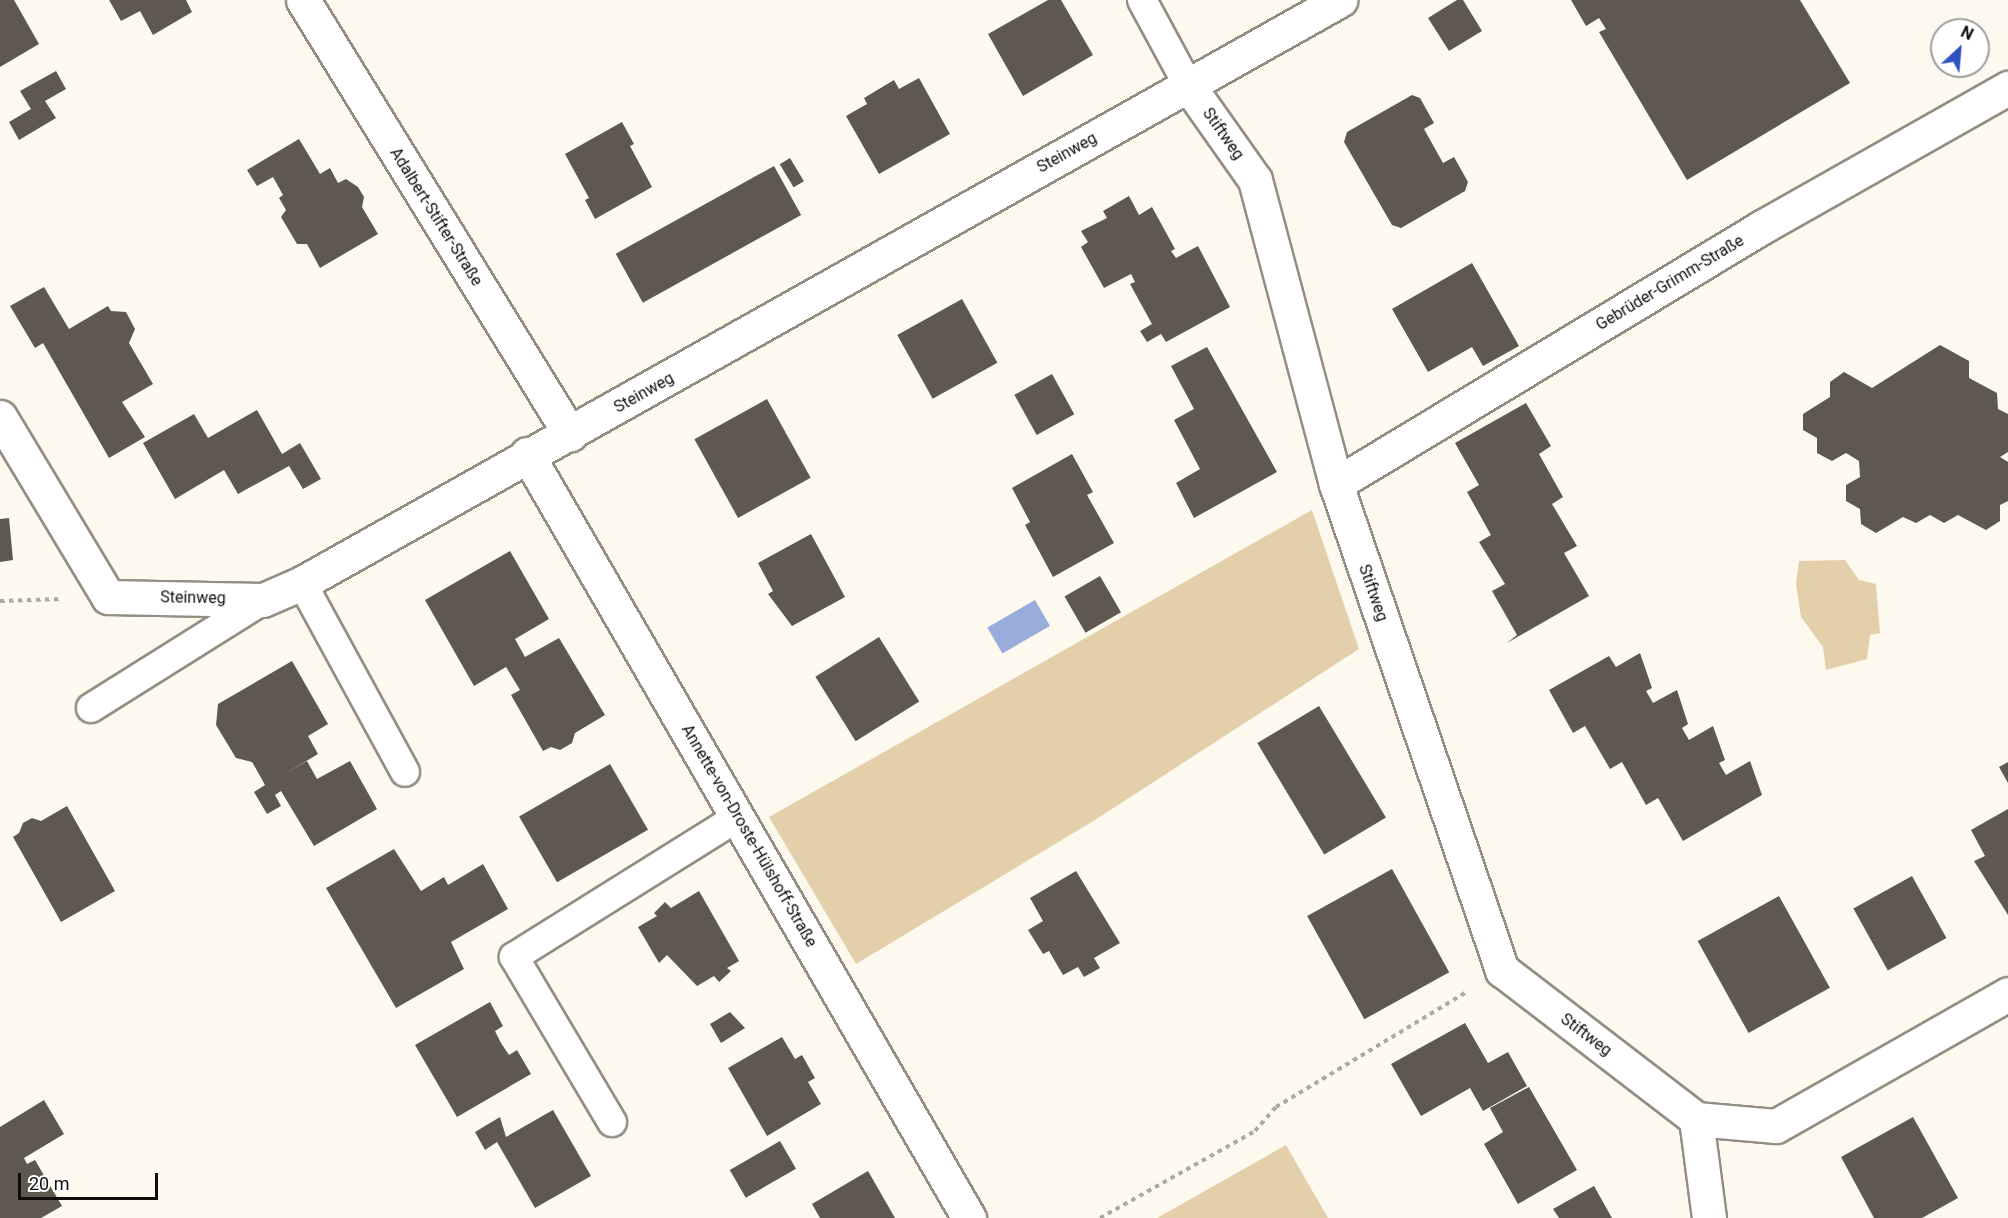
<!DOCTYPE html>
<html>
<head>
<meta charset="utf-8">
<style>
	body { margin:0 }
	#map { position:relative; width:2008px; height:1218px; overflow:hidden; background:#fef9ef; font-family:Roboto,sans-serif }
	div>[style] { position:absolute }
	.green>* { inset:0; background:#e3d0ab }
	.water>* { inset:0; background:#99addd; transform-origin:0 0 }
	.building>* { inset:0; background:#5e584e; transform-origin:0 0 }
	.path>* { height:4px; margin-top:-2px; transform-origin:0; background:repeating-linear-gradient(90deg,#ada9a1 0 4.5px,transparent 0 9px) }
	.roads { filter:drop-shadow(2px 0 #938d82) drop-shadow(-2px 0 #938d82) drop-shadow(0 2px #938d82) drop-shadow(0 -2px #938d82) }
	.service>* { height:28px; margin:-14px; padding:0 14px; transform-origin:14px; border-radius:14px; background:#fff }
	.minor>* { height:33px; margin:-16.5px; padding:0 16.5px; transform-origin:16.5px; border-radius:16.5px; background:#fff }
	span { translate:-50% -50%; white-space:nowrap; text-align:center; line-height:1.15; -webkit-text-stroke:6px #fff; paint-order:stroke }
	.street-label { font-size:16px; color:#0f0d09 }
	.north { position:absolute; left:1930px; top:18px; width:60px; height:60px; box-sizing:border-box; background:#fff; border:2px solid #9f9e9d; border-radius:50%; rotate:26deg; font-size:16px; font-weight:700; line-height:24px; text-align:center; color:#0f0d09 }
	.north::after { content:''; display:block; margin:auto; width:21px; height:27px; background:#3051c1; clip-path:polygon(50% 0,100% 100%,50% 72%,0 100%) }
	.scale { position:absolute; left:18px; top:1173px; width:140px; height:27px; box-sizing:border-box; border:3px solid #0f0d09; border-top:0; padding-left:8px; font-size:18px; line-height:21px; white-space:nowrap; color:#0f0d09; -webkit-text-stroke:4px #fff; paint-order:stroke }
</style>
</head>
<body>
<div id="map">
	<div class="green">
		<div style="clip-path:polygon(1312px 510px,1359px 649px,1095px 820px,856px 964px,769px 817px)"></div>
		<div style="clip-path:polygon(1845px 560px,1859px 580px,1876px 584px,1880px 633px,1870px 635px,1867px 659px,1826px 670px,1823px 647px,1801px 617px,1796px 584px,1799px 561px)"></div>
		<div style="clip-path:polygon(1286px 1145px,1328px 1218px,1157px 1218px)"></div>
	</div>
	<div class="water">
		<div style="left:1035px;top:600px;width:30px;height:55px;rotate:60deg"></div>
	</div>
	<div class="building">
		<div style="clip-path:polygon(0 0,14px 0,39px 44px,0 67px)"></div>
		<div style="clip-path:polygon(109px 0,186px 0,192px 12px,153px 35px,140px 11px,121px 21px)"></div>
		<div style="clip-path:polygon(1048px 0,1061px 0,1093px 55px,1023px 96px,988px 34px)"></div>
		<div style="clip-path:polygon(1457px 0,1463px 0,1482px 31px,1449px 51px,1428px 18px)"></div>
		<div style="clip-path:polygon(1571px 0,1800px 0,1850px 83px,1687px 180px,1599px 32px,1606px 29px,1599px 18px,1586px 26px)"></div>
		<div style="clip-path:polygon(56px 71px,66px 89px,45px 101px,56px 118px,19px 140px,9px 122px,31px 109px,20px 91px)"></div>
		<div style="clip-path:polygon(919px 78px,950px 134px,879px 174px,846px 116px,867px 104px,864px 98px,894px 80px,899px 89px)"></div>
		<div style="clip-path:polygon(1412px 95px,1420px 98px,1434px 123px,1424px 129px,1443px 163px,1454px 157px,1468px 182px,1465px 191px,1401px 228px,1392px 225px,1344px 142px,1347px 132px)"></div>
		<div style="clip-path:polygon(622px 122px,634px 144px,630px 146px,652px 187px,595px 219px,585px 200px,589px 198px,565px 154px)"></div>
		<div style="clip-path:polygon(299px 139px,320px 174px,330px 168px,338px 183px,346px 179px,358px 187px,364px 197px,362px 207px,378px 234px,320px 268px,307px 244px,297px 244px,281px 217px,286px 210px,279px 198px,283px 195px,273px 177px,257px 186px,247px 170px)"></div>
		<div style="left:790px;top:158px;width:27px;height:12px;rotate:59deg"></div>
		<div style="left:774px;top:166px;width:56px;height:181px;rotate:61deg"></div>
		<div style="clip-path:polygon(1129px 196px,1139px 215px,1152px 207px,1175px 249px,1171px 251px,1176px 258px,1198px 246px,1230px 307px,1166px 342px,1161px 334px,1147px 342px,1140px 331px,1152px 324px,1130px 284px,1135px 282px,1131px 274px,1104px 288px,1081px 247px,1088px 242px,1081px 231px,1107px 218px,1103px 211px)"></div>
		<div style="clip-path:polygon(1472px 263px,1519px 346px,1483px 366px,1472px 347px,1428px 372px,1392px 309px)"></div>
		<div style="clip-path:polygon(44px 287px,69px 329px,108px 306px,111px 311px,126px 312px,135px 329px,129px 343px,153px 384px,122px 402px,145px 437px,109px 458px,43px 343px,35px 348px,10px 306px)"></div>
		<div style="left:962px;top:299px;width:73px;height:74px;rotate:61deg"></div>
		<div style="clip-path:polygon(1940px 345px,1969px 361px,1969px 378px,1997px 393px,1998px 409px,2008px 414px,2008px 452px,2000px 457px,2008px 462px,2008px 501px,2000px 505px,2000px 521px,1986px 530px,1958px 515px,1944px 523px,1930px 515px,1916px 523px,1903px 517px,1876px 533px,1861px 524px,1860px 509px,1846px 501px,1846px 485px,1860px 477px,1859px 461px,1846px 453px,1832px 461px,1817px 453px,1817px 438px,1803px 430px,1803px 414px,1830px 397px,1830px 382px,1844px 372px,1872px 388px)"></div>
		<div style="clip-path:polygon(1207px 347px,1277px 472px,1194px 518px,1176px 483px,1200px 469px,1174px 420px,1194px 409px,1171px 366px)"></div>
		<div style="left:1052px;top:374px;width:46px;height:43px;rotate:61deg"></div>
		<div style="left:767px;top:399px;width:90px;height:83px;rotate:61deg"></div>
		<div style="clip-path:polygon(1526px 403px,1551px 446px,1539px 454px,1563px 497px,1552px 504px,1577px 546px,1564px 553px,1589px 596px,1507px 643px,1517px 635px,1492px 591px,1505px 584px,1479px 542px,1491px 535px,1467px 492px,1479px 485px,1455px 443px)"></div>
		<div style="clip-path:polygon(257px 410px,282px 454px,300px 443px,321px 479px,303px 489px,289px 466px,238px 494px,224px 470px,175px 499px,143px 443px,194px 414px,208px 438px)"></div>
		<div style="clip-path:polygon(1072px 454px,1093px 492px,1087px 495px,1114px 543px,1053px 577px,1025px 525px,1030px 522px,1012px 488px)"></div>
		<div style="clip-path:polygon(9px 518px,13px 560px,0 562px,0 519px)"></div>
		<div style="clip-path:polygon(811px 534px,845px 597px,792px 626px,768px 594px,773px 591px,758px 563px)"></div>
		<div style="clip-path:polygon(510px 551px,549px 619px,515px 639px,525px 657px,559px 638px,605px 715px,575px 733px,572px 743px,560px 750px,551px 747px,543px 751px,511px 695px,520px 690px,506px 667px,474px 686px,425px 600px)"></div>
		<div style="left:1100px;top:576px;width:42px;height:41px;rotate:60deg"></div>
		<div style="left:879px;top:637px;width:76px;height:75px;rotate:58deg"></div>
		<div style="clip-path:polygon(1640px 653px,1652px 688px,1646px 691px,1653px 703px,1677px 690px,1688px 724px,1682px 728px,1689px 740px,1713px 726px,1725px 760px,1719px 763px,1726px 775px,1750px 761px,1762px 795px,1683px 841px,1658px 798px,1646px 805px,1622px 762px,1610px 769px,1585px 726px,1573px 733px,1549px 690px,1609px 656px,1616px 667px)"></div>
		<div style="clip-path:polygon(292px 661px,328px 724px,308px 736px,318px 754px,283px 775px,307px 761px,317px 779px,350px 761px,377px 809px,314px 846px,281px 791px,275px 795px,281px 806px,267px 814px,254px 792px,265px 785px,255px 767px,252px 762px,236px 758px,216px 725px,218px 704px)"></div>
		<div style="left:1319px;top:706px;width:130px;height:72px;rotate:59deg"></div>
		<div style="clip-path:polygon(2008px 762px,2008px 783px,1999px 767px)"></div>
		<div style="left:610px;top:764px;width:76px;height:105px;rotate:60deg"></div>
		<div style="clip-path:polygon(67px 806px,115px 891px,61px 922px,13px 837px,19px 833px,23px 823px,32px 818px,41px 821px)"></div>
		<div style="clip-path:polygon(2008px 809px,2008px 915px,1974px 861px,1985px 856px,1971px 830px)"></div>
		<div style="clip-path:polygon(394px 849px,421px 891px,444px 877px,448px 885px,483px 864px,508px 909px,451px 942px,464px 969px,396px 1008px,326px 888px)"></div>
		<div style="left:1392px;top:869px;width:118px;height:97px;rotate:61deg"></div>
		<div style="clip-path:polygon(1076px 871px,1120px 943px,1094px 958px,1100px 968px,1084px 977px,1078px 967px,1063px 975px,1049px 951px,1043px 954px,1028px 930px,1043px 921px,1030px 898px)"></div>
		<div style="left:1912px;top:876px;width:71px;height:67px;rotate:61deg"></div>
		<div style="clip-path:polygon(699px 891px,739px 961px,727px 968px,731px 971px,719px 982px,714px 976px,697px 986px,667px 955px,659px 963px,638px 927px,657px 916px,654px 913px,665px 902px,671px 908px)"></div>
		<div style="left:1779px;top:896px;width:105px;height:93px;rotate:61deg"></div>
		<div style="clip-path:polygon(490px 1002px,503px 1026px,495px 1031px,501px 1043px,509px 1055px,517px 1050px,531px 1074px,457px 1117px,415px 1045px)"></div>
		<div style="clip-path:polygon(730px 1012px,745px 1028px,721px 1043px,710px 1024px)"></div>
		<div style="clip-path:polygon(1465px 1023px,1488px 1063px,1508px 1052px,1527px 1086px,1483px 1111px,1470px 1088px,1421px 1116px,1391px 1064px)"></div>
		<div style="clip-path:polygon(782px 1037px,795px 1059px,802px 1055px,815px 1078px,808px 1082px,821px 1104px,767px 1136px,728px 1068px)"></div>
		<div style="clip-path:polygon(1529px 1087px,1577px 1170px,1518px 1204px,1484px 1144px,1503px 1132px,1490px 1108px)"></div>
		<div style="clip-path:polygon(44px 1100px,64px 1134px,24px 1158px,27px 1164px,35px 1160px,62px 1206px,41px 1218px,0 1218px,0 1127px)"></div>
		<div style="clip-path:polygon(553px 1110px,591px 1176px,535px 1208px,497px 1142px,485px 1150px,475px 1132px,500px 1117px,506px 1137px)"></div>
		<div style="clip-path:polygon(1913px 1117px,1958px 1198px,1922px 1218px,1874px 1218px,1841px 1157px)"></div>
		<div style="left:780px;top:1141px;width:32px;height:58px;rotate:60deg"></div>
		<div style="clip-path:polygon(868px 1171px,895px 1218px,820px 1218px,812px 1204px)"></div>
		<div style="clip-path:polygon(1594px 1186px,1612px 1218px,1559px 1218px,1553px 1209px)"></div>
	</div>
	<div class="path">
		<div style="left:0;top:601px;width:62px;rotate:-1.8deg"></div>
		<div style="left:1100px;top:1218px;width:178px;rotate:-29.3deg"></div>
		<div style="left:1255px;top:1131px;width:32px;rotate:-49deg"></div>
		<div style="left:1276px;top:1107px;width:224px;rotate:-31.1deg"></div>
	</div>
	<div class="roads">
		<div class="service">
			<div style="left:1142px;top:0;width:97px;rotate:61.6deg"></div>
			<div style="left:302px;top:583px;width:215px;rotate:61.4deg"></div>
			<div style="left:91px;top:708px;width:203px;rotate:-32.1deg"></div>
			<div style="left:612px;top:1122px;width:192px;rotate:-120.7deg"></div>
			<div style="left:514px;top:957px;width:264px;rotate:-32deg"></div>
		</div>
		<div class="minor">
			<div style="left:303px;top:0;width:510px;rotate:58.4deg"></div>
			<div style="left:1188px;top:85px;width:116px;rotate:54.8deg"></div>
			<div style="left:1255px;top:180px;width:315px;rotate:75.1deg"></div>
			<div style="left:1336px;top:484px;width:514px;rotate:71.14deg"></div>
			<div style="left:1502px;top:970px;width:245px;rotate:37.5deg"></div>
			<div style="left:1696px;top:1119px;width:100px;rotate:82.5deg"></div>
			<div style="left:0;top:417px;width:210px;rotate:59deg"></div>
			<div style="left:108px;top:597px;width:155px;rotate:1.1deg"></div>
			<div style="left:263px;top:600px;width:43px;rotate:-23.6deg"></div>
			<div style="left:302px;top:583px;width:1191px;rotate:-29.32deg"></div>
			<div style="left:527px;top:454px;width:883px;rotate:59.95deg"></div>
			<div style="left:1336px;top:484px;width:498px;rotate:-31.1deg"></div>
			<div style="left:1762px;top:227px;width:283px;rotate:-29.5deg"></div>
			<div style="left:1696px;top:1119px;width:80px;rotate:5deg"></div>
			<div style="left:1776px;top:1126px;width:267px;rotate:-29.6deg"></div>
		</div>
	</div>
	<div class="street-label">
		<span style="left:1223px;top:134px;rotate:55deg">Stiftweg</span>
		<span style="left:1067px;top:153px;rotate:-29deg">Steinweg</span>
		<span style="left:436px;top:217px;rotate:58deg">Adalbert-Stifter-Straße</span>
		<span style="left:1670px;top:283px;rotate:-31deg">Gebrüder-Grimm-Straße</span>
		<span style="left:644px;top:393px;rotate:-29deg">Steinweg</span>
		<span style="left:1373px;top:593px;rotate:71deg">Stiftweg</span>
		<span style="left:193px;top:598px;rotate:1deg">Steinweg</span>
		<span style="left:749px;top:836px;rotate:60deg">Annette-von-Droste-Hülshoff-Straße</span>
		<span style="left:1586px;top:1035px;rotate:37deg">Stiftweg</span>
	</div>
	<div class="north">N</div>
	<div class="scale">20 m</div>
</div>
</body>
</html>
